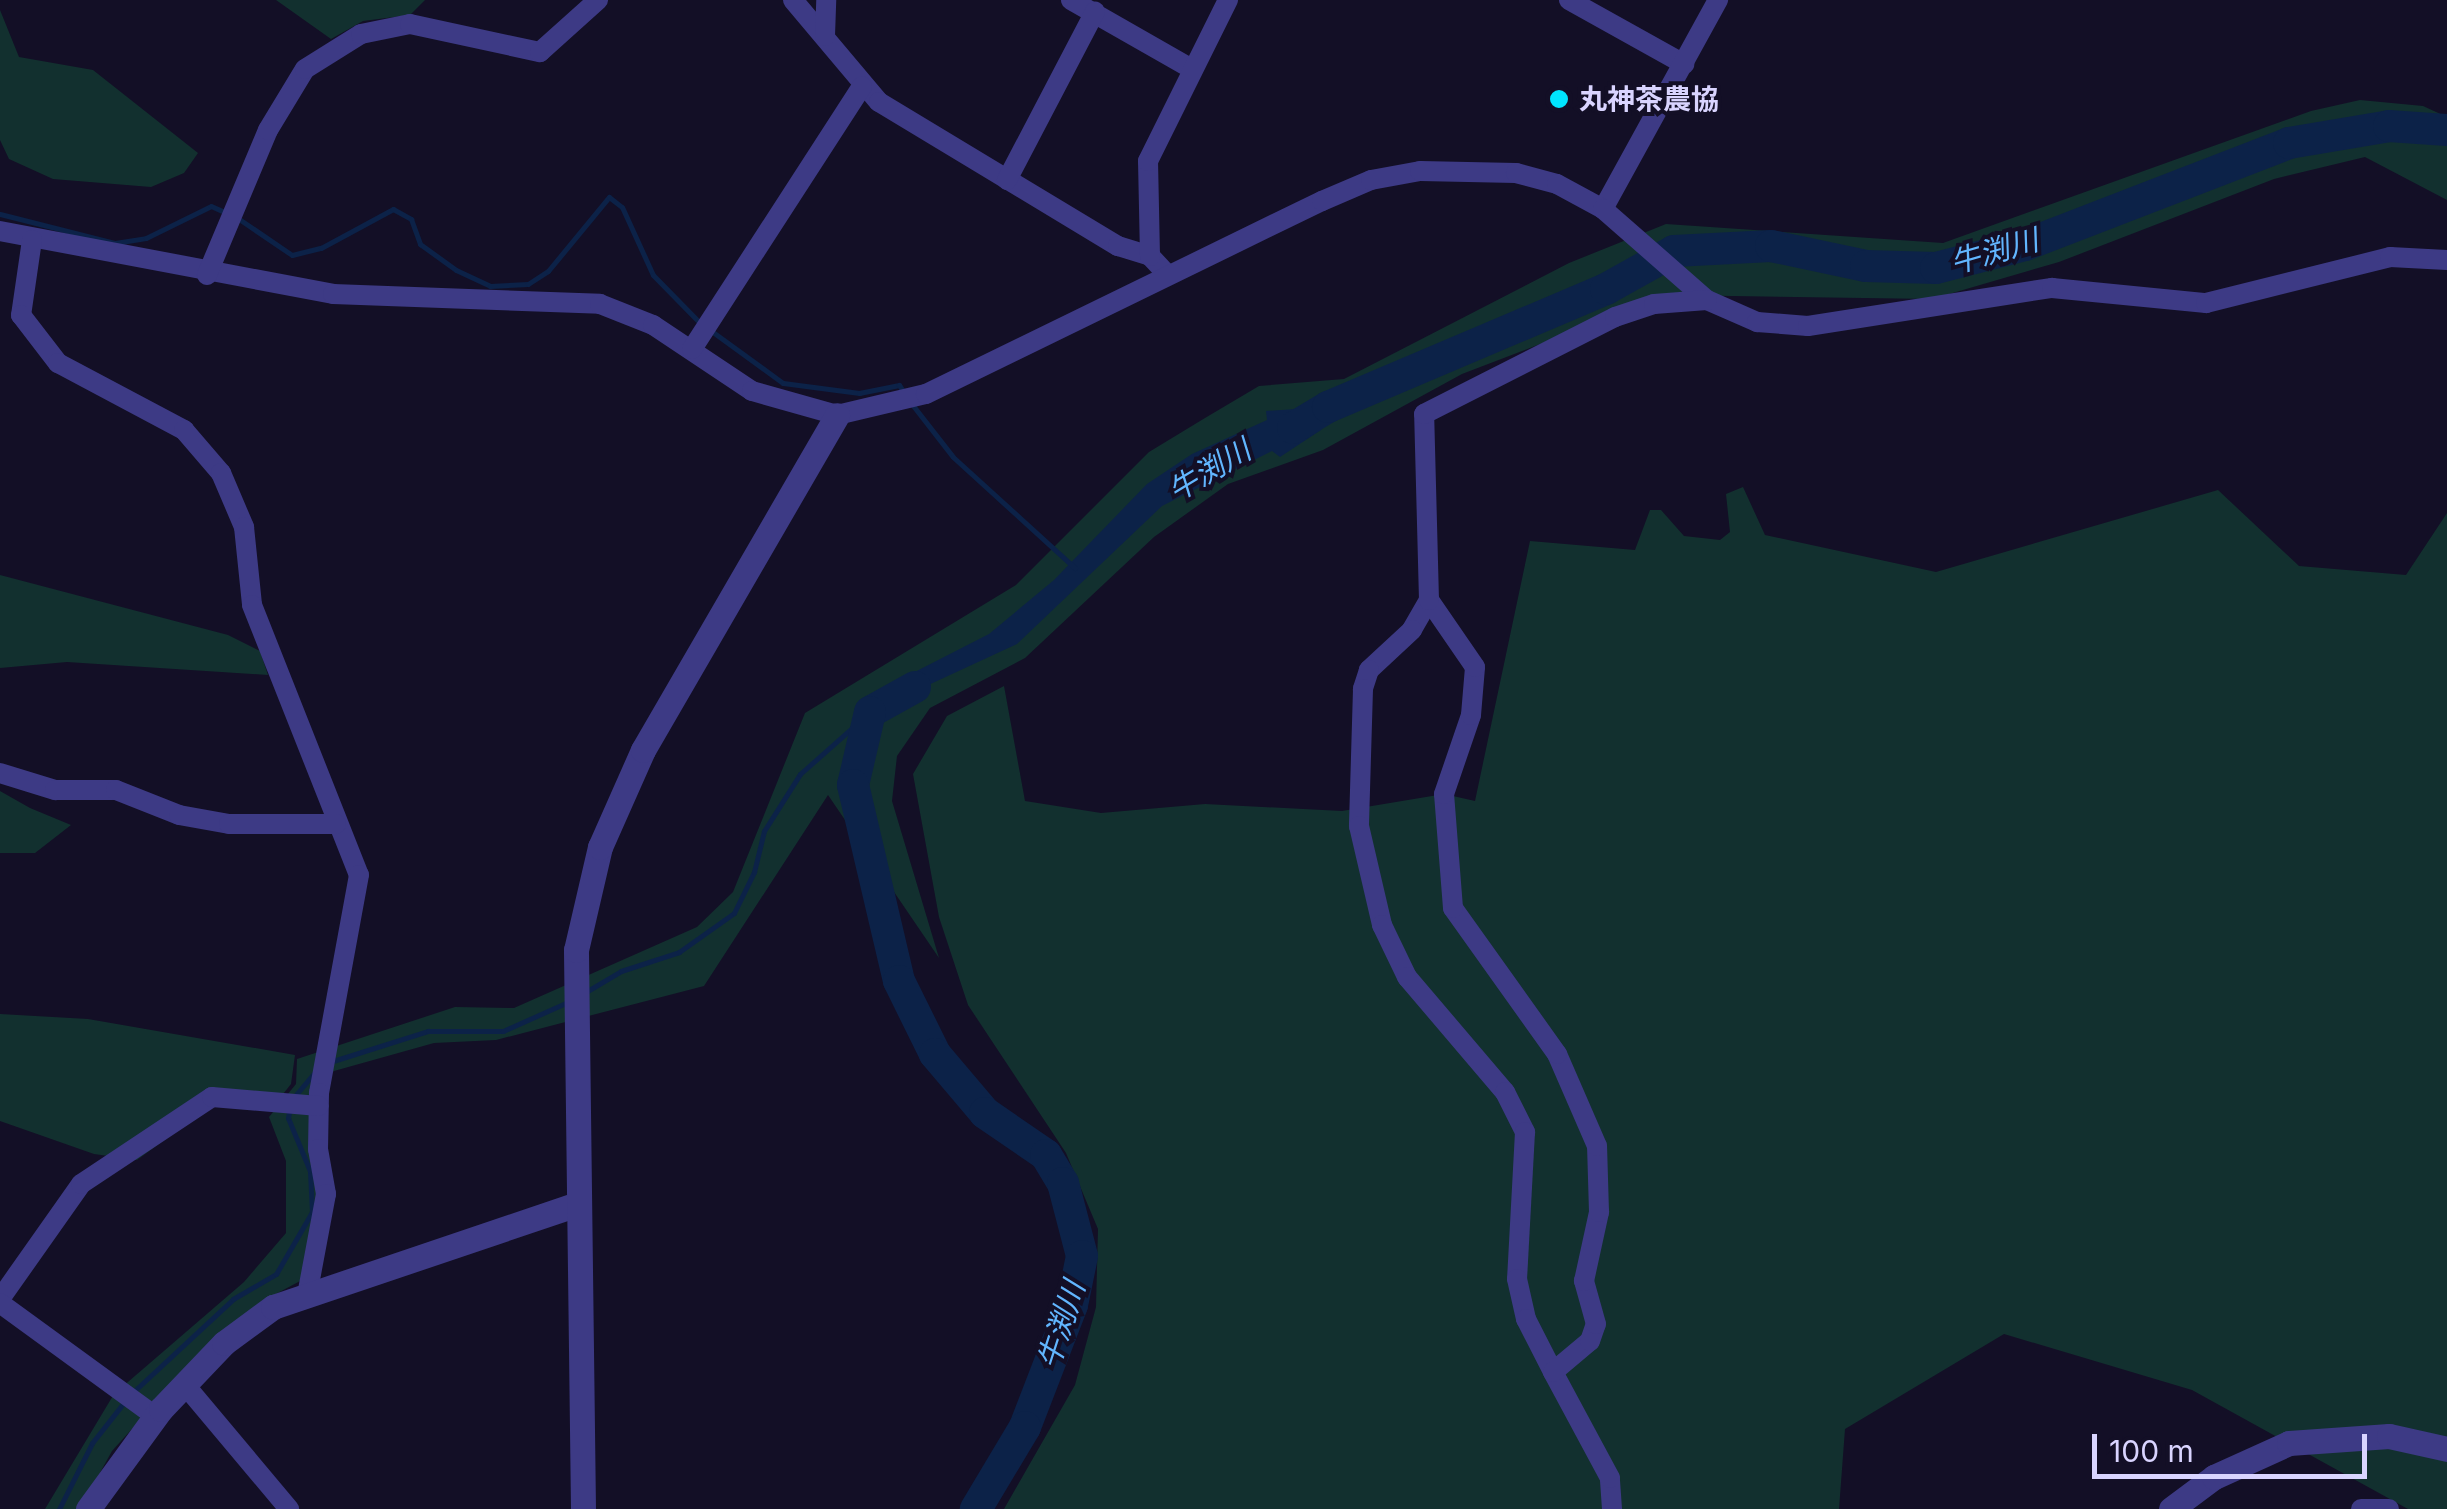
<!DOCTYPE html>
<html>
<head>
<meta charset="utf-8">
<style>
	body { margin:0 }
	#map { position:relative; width:2447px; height:1509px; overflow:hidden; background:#130f26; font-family:Inter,"Noto Sans JP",sans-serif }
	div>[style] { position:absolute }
	.green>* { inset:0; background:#12302f }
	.water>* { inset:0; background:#0c2248 }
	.stream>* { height:5px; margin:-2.5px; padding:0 2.5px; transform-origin:2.5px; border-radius:2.5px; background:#0c2248 }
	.river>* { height:32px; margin:-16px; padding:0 16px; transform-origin:16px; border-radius:16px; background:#0c2248 }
	.minor>* { height:20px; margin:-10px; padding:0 10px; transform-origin:10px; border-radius:10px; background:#3d3a85 }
	.tertiary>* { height:25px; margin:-12.5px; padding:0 12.5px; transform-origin:12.5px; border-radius:12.5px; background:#3d3a85 }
	.dots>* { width:28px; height:28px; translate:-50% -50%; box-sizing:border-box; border:5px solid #130f26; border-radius:50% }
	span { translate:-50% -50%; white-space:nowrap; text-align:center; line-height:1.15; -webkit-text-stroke:8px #130f26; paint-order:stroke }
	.poi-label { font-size:28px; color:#d9d4ff; font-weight:700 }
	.left { translate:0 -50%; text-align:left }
	.water-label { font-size:30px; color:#62b6ff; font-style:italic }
	.scale { position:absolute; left:2092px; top:1434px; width:275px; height:45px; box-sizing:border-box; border:5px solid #d9d4ff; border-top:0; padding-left:12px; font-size:30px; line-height:35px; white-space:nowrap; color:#d9d4ff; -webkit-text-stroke:8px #130f26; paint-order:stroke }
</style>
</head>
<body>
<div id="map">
	<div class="green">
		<div style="clip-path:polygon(276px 0,425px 0,410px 15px,363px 21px,331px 39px)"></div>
		<div style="clip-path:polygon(0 10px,19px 57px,93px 70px,198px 153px,184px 173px,151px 187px,53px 179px,9px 159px,0 140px)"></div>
		<div style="clip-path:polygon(2360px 100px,2423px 106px,2447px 117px,2447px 200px,2365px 157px,2274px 179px,2059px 262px,1932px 299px,1668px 295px,1462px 374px,1323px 450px,1228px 484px,1154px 537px,1025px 658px,930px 708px,897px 756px,892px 801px,939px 958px,828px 795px,704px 986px,496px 1040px,434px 1043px,334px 1071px,315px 1087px,321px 1198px,302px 1280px,272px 1296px,187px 1368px,112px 1451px,80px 1509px,45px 1509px,114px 1394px,244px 1282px,286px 1233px,286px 1161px,269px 1117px,296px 1084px,297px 1059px,455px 1007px,514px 1008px,697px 927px,733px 892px,805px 713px,1016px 585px,1149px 452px,1205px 418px,1259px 386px,1344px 379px,1569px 263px,1666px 224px,1943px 243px,2311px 111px)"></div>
		<div style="clip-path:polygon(1743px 487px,1765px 535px,1936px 572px,2218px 490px,2299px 566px,2406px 575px,2447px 513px,2447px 1509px,2408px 1509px,2192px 1390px,2004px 1334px,1845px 1429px,1839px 1509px,1004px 1509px,1075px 1385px,1096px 1307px,1098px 1229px,1066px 1153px,968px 1005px,939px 917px,913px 774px,947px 716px,1004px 686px,1025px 801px,1101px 813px,1205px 804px,1342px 811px,1444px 794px,1475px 801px,1530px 541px,1635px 550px,1650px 510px,1661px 510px,1684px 536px,1720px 540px,1730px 532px,1726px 494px)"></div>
		<div style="clip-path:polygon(0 575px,228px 635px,260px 651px,268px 675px,67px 662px,0 668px)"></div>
		<div style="clip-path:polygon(0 791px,30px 808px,71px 825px,35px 853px,0 853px)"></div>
		<div style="clip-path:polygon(0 1014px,88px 1019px,295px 1055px,291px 1084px,272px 1108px,215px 1103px,137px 1160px,94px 1154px,0 1121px)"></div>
	</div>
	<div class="water">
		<div style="clip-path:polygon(1328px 407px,1321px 430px,1280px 457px,1272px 451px,1162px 506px,1017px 644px,870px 712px,903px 678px,989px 634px,1054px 580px,1147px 484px,1192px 454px,1267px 420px,1266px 411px)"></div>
	</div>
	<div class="stream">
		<div style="left:0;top:214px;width:119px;rotate:14.2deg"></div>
		<div style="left:115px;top:243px;width:31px;rotate:-9deg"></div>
		<div style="left:146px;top:238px;width:72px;rotate:-26.2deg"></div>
		<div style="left:211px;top:206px;width:20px;rotate:24deg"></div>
		<div style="left:239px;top:219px;width:64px;rotate:34.2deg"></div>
		<div style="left:292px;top:255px;width:30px;rotate:-14deg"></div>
		<div style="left:321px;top:248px;width:82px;rotate:-28.4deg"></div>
		<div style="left:393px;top:209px;width:21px;rotate:29deg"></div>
		<div style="left:411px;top:219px;width:27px;rotate:70deg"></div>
		<div style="left:420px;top:244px;width:44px;rotate:35.8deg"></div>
		<div style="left:456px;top:270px;width:38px;rotate:25deg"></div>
		<div style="left:490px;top:286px;width:38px;rotate:-3deg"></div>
		<div style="left:528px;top:284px;width:24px;rotate:-33deg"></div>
		<div style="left:548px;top:271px;width:96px;rotate:-50.5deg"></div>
		<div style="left:609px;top:197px;width:16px;rotate:38deg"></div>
		<div style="left:622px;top:207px;width:75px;rotate:65.5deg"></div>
		<div style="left:653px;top:275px;width:69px;rotate:45.6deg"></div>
		<div style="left:710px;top:330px;width:90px;rotate:36deg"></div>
		<div style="left:783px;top:383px;width:77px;rotate:7.5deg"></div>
		<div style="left:859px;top:393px;width:41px;rotate:-11.3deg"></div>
		<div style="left:899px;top:385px;width:11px;rotate:56deg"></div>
		<div style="left:911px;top:403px;width:68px;rotate:52.1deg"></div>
		<div style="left:953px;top:457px;width:165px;rotate:42.3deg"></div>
		<div style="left:584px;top:993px;width:43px;rotate:-30.7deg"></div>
		<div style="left:621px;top:971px;width:61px;rotate:-18.1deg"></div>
		<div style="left:679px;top:952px;width:67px;rotate:-35.3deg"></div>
		<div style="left:734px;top:913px;width:46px;rotate:-64deg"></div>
		<div style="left:754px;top:872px;width:42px;rotate:-76.3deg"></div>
		<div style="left:764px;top:831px;width:67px;rotate:-57.7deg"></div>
		<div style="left:800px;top:774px;width:94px;rotate:-41.5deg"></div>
		<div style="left:333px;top:1061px;width:100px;rotate:-17.5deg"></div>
		<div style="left:428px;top:1031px;width:75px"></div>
		<div style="left:503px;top:1031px;width:73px;rotate:-24.1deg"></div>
		<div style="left:294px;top:1097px;width:38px;rotate:-50deg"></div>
		<div style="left:132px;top:1393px;width:138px;rotate:-42.9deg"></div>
		<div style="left:233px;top:1299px;width:50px;rotate:-30.2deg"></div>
		<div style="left:276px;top:1274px;width:72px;rotate:-59.9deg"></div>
		<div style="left:312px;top:1212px;width:41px;rotate:-92.8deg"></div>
		<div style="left:310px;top:1171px;width:57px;rotate:-112.5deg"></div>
		<div style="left:288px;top:1118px;width:11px;rotate:-80deg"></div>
		<div style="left:59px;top:1509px;width:74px;rotate:-63.4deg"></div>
		<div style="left:92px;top:1443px;width:53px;rotate:-51.8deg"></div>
	</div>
	<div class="river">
		<div style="left:1293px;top:428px;width:41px;rotate:-31deg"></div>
		<div style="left:1328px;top:407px;width:302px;rotate:-23deg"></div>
		<div style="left:1606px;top:289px;width:78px;rotate:-29.2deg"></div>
		<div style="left:1674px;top:251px;width:97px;rotate:-3deg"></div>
		<div style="left:1771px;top:246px;width:97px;rotate:11.9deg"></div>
		<div style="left:1866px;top:266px;width:70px;rotate:1.6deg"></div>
		<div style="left:1936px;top:268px;width:92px;rotate:-14.5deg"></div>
		<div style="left:2025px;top:245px;width:283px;rotate:-21.1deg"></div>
		<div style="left:2289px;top:143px;width:101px;rotate:-9.6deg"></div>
		<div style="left:2389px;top:126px;width:58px;rotate:3.9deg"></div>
		<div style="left:915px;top:687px;width:51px;rotate:150.9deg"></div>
		<div style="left:870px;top:712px;width:75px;rotate:103.1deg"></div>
		<div style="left:853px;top:785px;width:201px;rotate:76.8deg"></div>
		<div style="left:899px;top:981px;width:81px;rotate:63.7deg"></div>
		<div style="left:935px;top:1054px;width:77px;rotate:49.7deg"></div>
		<div style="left:985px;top:1113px;width:74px;rotate:34.5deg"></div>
		<div style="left:1046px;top:1155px;width:33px;rotate:59deg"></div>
		<div style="left:1063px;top:1183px;width:75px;rotate:75.4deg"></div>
		<div style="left:1082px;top:1256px;width:50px;rotate:101.5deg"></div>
		<div style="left:1072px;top:1305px;width:131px;rotate:111.1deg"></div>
		<div style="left:1025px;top:1427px;width:96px;rotate:120.9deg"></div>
	</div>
	<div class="minor">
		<div style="left:793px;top:0;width:133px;rotate:49.9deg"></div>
		<div style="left:879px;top:102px;width:279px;rotate:31.1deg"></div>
		<div style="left:1118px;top:246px;width:34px;rotate:17deg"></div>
		<div style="left:1150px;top:256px;width:26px;rotate:47deg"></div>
		<div style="left:1071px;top:0;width:139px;rotate:29.7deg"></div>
		<div style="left:1569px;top:0;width:132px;rotate:29.1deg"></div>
		<div style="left:825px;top:36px;width:36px;rotate:-88deg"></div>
		<div style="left:1007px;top:180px;width:190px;rotate:-62.4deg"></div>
		<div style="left:1603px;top:209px;width:239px;rotate:-61.2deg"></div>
		<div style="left:0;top:231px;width:339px;rotate:10.7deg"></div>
		<div style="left:333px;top:294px;width:267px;rotate:2.1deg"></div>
		<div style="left:600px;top:304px;width:57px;rotate:21.6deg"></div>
		<div style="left:653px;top:325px;width:119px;rotate:33.7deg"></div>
		<div style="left:752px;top:391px;width:88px;rotate:15.8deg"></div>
		<div style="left:837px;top:415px;width:91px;rotate:-13.3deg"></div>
		<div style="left:926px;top:394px;width:441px;rotate:-26deg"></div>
		<div style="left:1322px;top:201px;width:53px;rotate:-23.2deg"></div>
		<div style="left:1371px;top:180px;width:50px;rotate:-10.4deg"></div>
		<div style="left:1420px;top:171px;width:96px;rotate:1.2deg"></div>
		<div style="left:1516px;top:173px;width:42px;rotate:15deg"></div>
		<div style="left:1557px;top:184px;width:52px;rotate:28.5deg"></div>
		<div style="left:1603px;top:209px;width:138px;rotate:41.2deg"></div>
		<div style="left:1707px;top:300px;width:55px;rotate:23.7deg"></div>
		<div style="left:1757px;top:322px;width:51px;rotate:4.5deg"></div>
		<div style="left:1808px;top:326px;width:247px;rotate:-8.9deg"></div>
		<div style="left:2052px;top:288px;width:155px;rotate:5.6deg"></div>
		<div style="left:2206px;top:303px;width:190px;rotate:-14deg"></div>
		<div style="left:2390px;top:257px;width:57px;rotate:3deg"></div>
		<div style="left:32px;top:240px;width:76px;rotate:98.3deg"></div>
		<div style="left:21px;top:315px;width:61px;rotate:52.4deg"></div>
		<div style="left:58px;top:363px;width:143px;rotate:28deg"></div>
		<div style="left:184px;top:430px;width:57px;rotate:49.3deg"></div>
		<div style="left:221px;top:473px;width:59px;rotate:66.9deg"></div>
		<div style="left:244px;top:527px;width:78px;rotate:84.1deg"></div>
		<div style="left:252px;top:605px;width:290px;rotate:68.4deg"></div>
		<div style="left:359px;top:875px;width:222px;rotate:100.4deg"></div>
		<div style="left:319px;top:1093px;width:56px;rotate:91deg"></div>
		<div style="left:318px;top:1149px;width:46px;rotate:79.9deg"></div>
		<div style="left:326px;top:1194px;width:98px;rotate:100.6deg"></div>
		<div style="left:1150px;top:256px;width:95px;rotate:-91.2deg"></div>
		<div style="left:1148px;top:161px;width:180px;rotate:-63.6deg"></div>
		<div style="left:207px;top:275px;width:157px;rotate:-67.2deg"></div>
		<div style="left:268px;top:130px;width:71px;rotate:-58.8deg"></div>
		<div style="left:305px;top:69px;width:66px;rotate:-32deg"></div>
		<div style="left:361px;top:34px;width:50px;rotate:-11.5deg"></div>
		<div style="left:410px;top:24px;width:133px;rotate:12.2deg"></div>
		<div style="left:540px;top:52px;width:78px;rotate:-41.9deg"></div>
		<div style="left:692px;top:349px;width:313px;rotate:-57.1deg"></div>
		<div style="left:1429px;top:600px;width:34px;rotate:120deg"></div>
		<div style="left:1412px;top:630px;width:59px;rotate:137.1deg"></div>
		<div style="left:1369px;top:670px;width:20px;rotate:108deg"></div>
		<div style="left:1363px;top:689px;width:137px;rotate:91.7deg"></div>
		<div style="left:1359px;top:826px;width:102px;rotate:76.9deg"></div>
		<div style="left:1382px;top:925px;width:58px;rotate:64.3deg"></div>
		<div style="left:1407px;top:977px;width:151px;rotate:49.6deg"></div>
		<div style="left:1505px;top:1092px;width:45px;rotate:63.4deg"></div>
		<div style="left:1525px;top:1132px;width:147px;rotate:93.1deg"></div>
		<div style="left:1517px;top:1279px;width:41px;rotate:77.3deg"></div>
		<div style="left:1526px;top:1319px;width:59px;rotate:63deg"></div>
		<div style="left:0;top:773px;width:58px;rotate:17.2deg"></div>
		<div style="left:55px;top:790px;width:61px"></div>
		<div style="left:116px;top:790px;width:68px;rotate:21.6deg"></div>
		<div style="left:179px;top:815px;width:51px;rotate:10.2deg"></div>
		<div style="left:229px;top:824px;width:107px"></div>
		<div style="left:0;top:1299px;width:141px;rotate:-54.8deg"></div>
		<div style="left:81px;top:1184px;width:157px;rotate:-33.6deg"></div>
		<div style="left:212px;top:1097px;width:107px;rotate:4.8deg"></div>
		<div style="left:0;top:1303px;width:192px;rotate:36.1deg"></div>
		<div style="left:185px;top:1385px;width:162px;rotate:50deg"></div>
		<div style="left:1612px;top:1509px;width:31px;rotate:-94deg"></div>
		<div style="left:1610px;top:1478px;width:120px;rotate:-118.3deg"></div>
		<div style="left:1553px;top:1372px;width:48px;rotate:-40deg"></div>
		<div style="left:1590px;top:1341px;width:18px;rotate:-71deg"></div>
		<div style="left:1596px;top:1324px;width:45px;rotate:-105.6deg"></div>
		<div style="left:1584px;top:1281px;width:71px;rotate:-77.7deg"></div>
		<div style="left:1599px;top:1212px;width:66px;rotate:-91.7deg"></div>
		<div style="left:1597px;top:1146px;width:100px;rotate:-113.5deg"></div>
		<div style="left:1557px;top:1054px;width:179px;rotate:-125.5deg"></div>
		<div style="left:1453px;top:908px;width:114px;rotate:-94.5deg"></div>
		<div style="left:1444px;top:794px;width:83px;rotate:-71.1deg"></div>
		<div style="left:1471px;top:715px;width:48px;rotate:-85.2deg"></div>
		<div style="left:1475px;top:667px;width:81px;rotate:-124.5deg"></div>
		<div style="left:1429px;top:600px;width:186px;rotate:-91.5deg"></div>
		<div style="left:1424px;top:414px;width:214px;rotate:-26.9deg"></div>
		<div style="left:1615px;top:317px;width:41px;rotate:-18.4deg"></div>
		<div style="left:1654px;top:304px;width:53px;rotate:-4.3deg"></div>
		<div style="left:2361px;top:1509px;width:28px"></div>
	</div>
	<div class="tertiary">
		<div style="left:88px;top:1509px;width:124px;rotate:-53.9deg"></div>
		<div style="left:161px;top:1409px;width:91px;rotate:-46.3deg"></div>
		<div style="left:224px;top:1343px;width:61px;rotate:-36.3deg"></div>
		<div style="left:273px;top:1307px;width:321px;rotate:-18.7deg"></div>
		<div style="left:583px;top:1509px;width:559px;rotate:-90.72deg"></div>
		<div style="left:576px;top:950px;width:106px;rotate:-76.9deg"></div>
		<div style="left:600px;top:847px;width:106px;rotate:-66.1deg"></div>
		<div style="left:643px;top:750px;width:387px;rotate:-59.9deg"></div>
		<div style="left:2171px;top:1509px;width:54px;rotate:-36.7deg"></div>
		<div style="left:2214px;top:1477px;width:82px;rotate:-24.4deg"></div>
		<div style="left:2289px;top:1443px;width:100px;rotate:-4deg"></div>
		<div style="left:2389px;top:1436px;width:59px;rotate:12.6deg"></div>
	</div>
	<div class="dots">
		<div style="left:1559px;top:99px;background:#00e5ff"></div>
	</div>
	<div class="poi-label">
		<span class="left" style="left:1579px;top:99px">丸神茶農協</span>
	</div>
	<div class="water-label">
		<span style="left:1994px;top:251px;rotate:-16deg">牛渕川</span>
		<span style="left:1209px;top:470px;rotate:-31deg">牛渕川</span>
		<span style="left:1061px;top:1325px;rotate:-72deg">牛渕川</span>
	</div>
	<div class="scale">100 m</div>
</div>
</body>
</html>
